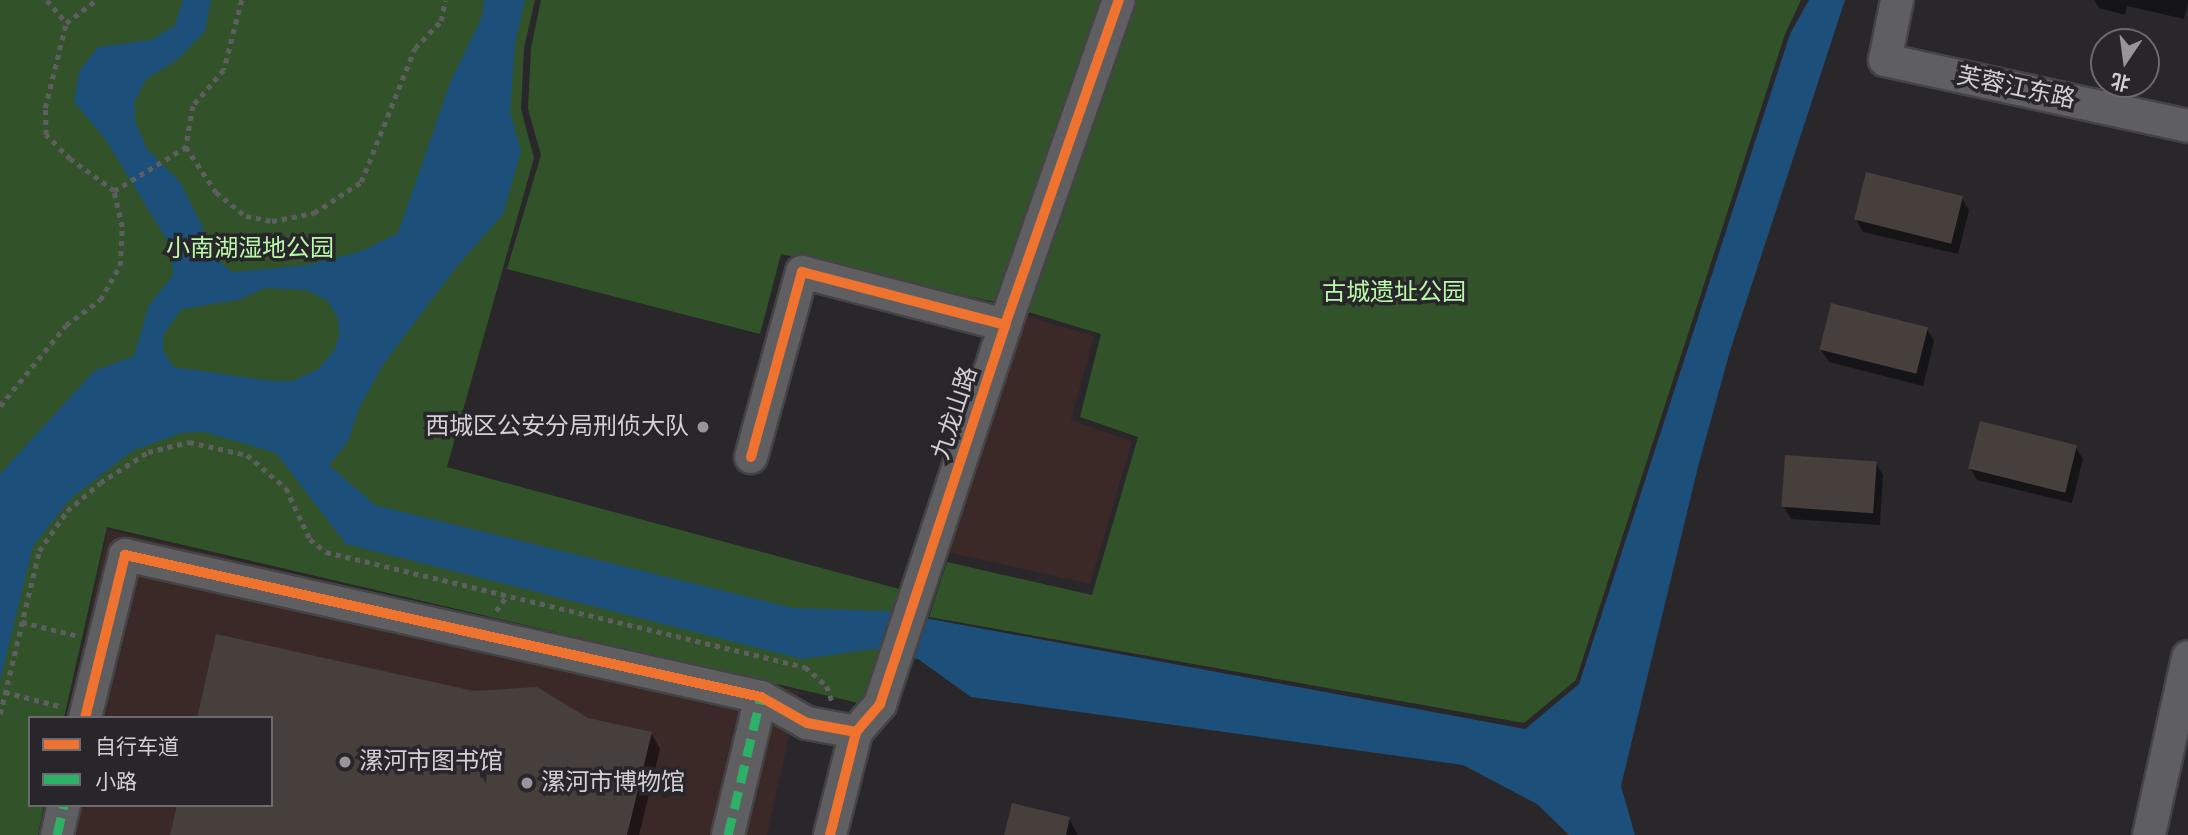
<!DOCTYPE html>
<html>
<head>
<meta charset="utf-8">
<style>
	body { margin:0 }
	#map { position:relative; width:2188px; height:835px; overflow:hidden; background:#29272a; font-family:Signika,"Noto Sans SC",sans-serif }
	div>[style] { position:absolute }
	.commercial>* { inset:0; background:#3a2927 }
	.green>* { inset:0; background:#325329 }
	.water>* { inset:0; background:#1c4f7a }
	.shadow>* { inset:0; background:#0007 }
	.building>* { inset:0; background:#473f3b; transform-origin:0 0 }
	.path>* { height:4.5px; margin-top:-2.25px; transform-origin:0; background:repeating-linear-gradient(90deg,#5e5d5f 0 5px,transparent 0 10px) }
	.roads { filter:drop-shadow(2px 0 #444345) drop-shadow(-2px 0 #444345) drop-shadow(0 2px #444345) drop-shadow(0 -2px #444345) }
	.minor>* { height:32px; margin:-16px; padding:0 16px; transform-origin:16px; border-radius:16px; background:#5f5e60 }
	.quiet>* { height:9px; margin-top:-4.5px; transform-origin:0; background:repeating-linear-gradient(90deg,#2db169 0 18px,transparent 0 27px) }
	.cycleway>* { height:10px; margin:-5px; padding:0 5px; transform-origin:5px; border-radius:5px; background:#ef722f }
	.dots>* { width:19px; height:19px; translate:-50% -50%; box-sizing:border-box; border:4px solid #29262b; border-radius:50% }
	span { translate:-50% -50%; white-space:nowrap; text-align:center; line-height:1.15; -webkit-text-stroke:7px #29262b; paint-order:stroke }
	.street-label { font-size:24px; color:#d2d0d4 }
	.park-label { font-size:24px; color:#b7f9a7 }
	.poi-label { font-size:24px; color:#d2d0d4 }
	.right { translate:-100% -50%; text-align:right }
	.left { translate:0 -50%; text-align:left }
	.legend { position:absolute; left:28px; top:716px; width:245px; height:91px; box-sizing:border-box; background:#29262b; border:2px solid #6d6a6f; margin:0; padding:9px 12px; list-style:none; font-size:21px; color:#d2d0d4 }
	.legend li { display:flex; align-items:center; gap:14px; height:35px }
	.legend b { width:35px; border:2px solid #6d6a6f }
	.north { position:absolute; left:2090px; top:28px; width:70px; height:70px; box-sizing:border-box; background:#29262b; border:2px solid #6d6a6f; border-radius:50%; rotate:193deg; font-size:19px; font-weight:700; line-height:28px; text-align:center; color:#d2d0d4 }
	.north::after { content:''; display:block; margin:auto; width:24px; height:32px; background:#979598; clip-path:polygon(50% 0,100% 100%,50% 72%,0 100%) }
</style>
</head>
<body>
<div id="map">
	<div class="commercial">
		<div style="clip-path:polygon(1026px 316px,1094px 336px,1071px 420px,1132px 441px,1090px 584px,947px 552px)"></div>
		<div style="clip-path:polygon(108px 530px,799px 691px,767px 835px,41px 835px,47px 805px,271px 805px,271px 718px,67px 718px)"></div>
	</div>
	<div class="green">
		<div style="clip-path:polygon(0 0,535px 0,524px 48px,521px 109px,534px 158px,447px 467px,903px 590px,867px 705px,107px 527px,64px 718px,30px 718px,30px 805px,44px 805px,38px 835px,0 835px)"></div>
		<div style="clip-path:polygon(541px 0,1801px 0,1785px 34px,1576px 680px,1524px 723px,929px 617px,947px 562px,1092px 595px,1138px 437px,1080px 417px,1101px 334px,999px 303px,781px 254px,760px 334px,507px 269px,541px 155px,528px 109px,531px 48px)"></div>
	</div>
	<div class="water">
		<div style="clip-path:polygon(evenodd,183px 0,211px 0,205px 31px,176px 61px,147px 78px,134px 102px,135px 121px,147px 149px,180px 182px,220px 262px,232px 272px,307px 265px,359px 252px,398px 233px,451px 80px,482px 17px,484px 0,525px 0,515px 43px,510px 112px,521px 151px,503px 214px,457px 266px,384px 363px,359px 408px,348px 441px,329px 465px,375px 505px,793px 608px,887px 611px,1525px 729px,1579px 684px,1790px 34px,1809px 0,1845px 0,1730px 351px,1698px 467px,1621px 786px,1635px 835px,1569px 835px,1537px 804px,1463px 765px,971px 697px,918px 659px,874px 649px,802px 659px,346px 544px,276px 453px,205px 432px,181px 433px,132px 451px,70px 499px,33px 546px,0 681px,0 474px,94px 371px,134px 356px,149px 305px,173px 275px,170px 245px,106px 140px,74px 102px,79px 71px,98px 47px,151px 40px,175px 25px,183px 0,265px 288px,306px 290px,327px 300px,338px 318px,339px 334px,335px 349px,318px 369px,292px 381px,271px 381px,173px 367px,163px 350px,163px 336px,181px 309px,238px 300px,265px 288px)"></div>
	</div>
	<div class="shadow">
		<div style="clip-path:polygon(2094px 0,2188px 0,2188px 3px,2184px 19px,2127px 6px,2125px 15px,2099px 8px)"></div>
		<div style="clip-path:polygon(1962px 198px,1969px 210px,1958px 254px,1863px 232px,1856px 219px)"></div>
		<div style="clip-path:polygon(1927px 329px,1934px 341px,1923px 386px,1829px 362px,1821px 350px)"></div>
		<div style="clip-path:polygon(2075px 446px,2083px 459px,2072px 503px,1977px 480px,1970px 468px)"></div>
		<div style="clip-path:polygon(1876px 463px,1883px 475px,1880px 525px,1791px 519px,1784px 507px)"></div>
		<div style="clip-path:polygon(217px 636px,651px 733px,660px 749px,639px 835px,172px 835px,271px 805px,271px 718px)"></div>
		<div style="clip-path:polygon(1069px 819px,1078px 835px,1006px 835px)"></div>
	</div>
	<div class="building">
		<div style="left:1866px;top:172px;width:100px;height:49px;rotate:14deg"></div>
		<div style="left:1831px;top:303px;width:100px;height:48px;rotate:14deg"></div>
		<div style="left:1980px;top:421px;width:100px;height:49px;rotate:14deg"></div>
		<div style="left:1785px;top:455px;width:92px;height:52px;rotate:4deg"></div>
		<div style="clip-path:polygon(216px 634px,474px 691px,537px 687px,588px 718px,652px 732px,627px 835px,170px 835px,177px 805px,271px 805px,271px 718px,197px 718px)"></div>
		<div style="clip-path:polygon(1012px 803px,1070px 817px,1066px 835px,1004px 835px)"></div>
	</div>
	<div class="path">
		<div style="left:47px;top:0;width:30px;rotate:50deg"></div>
		<div style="left:242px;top:0;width:72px;rotate:104.4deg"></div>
		<div style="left:224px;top:70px;width:48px;rotate:130.7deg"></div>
		<div style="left:193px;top:106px;width:42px;rotate:99.7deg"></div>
		<div style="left:186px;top:147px;width:54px;rotate:56.3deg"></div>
		<div style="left:216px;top:192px;width:38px;rotate:39deg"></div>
		<div style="left:246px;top:216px;width:26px;rotate:11deg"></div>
		<div style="left:272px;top:221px;width:43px;rotate:-10.8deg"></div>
		<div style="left:314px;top:213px;width:56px;rotate:-33.4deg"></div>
		<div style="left:361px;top:182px;width:144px;rotate:-68.1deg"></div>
		<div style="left:415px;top:48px;width:37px;rotate:-46deg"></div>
		<div style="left:441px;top:21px;width:21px;rotate:-79deg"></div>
		<div style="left:114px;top:191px;width:84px;rotate:-31.4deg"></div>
		<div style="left:0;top:406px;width:104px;rotate:-50.8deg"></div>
		<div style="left:66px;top:325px;width:42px;rotate:-36.3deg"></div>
		<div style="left:100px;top:300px;width:39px;rotate:-60deg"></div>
		<div style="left:120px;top:266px;width:39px;rotate:-87deg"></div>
		<div style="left:122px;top:227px;width:37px;rotate:-103deg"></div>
		<div style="left:114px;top:191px;width:54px;rotate:-144deg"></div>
		<div style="left:70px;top:159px;width:34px;rotate:-135deg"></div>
		<div style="left:46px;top:135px;width:27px;rotate:-92deg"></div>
		<div style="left:45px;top:108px;width:88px;rotate:-76.1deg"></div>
		<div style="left:66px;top:23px;width:38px;rotate:-37deg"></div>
		<div style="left:496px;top:611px;width:16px;rotate:-55deg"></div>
		<div style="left:22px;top:622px;width:59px;rotate:13.8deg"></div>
		<div style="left:5px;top:692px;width:56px;rotate:14.5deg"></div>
		<div style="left:0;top:714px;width:168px;rotate:-76.5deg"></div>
		<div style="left:39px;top:551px;width:49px;rotate:-55deg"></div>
		<div style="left:67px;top:511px;width:43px;rotate:-40.3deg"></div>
		<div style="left:100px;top:483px;width:57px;rotate:-32.9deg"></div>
		<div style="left:148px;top:452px;width:42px;rotate:-13.7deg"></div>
		<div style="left:189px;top:442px;width:59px;rotate:12.6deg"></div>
		<div style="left:247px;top:455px;width:51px;rotate:40.2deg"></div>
		<div style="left:286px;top:488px;width:56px;rotate:64.8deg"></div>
		<div style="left:310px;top:539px;width:21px;rotate:39deg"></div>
		<div style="left:326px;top:552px;width:493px;rotate:13.5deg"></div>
		<div style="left:805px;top:667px;width:29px;rotate:41deg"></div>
		<div style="left:827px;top:686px;width:16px;rotate:72deg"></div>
	</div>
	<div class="roads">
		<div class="minor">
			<div style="left:1897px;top:0;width:61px;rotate:101.3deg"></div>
			<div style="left:1885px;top:60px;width:310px;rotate:12.3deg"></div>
			<div style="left:751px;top:457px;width:192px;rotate:-74.6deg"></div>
			<div style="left:802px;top:272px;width:210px;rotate:14.6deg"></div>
			<div style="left:85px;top:718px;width:168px;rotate:-76.2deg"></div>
			<div style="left:125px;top:555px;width:652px;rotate:12.59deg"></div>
			<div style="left:761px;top:697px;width:53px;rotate:29.5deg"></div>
			<div style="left:807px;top:723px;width:50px;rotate:10.4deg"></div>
			<div style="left:57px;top:835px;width:31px;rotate:-77deg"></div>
			<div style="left:728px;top:835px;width:142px;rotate:-76.6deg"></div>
			<div style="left:830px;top:835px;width:106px;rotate:-75.8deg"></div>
			<div style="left:856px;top:732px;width:37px;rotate:-49deg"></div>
			<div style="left:880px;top:704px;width:399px;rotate:-71.7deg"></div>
			<div style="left:1005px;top:325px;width:344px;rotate:-70.7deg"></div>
			<div style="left:2149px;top:835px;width:182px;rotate:-77.6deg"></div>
		</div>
	</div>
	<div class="quiet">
		<div style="left:57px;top:835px;width:31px;rotate:-77deg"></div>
		<div style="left:728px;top:835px;width:142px;rotate:-76.6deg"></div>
	</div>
	<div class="cycleway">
		<div style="left:751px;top:457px;width:192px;rotate:-74.6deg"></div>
		<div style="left:802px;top:272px;width:210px;rotate:14.6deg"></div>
		<div style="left:85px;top:718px;width:168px;rotate:-76.2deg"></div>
		<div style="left:125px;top:555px;width:652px;rotate:12.59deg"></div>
		<div style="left:761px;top:697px;width:53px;rotate:29.5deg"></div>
		<div style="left:807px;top:723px;width:50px;rotate:10.4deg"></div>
		<div style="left:830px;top:835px;width:106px;rotate:-75.8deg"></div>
		<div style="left:856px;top:732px;width:37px;rotate:-49deg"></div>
		<div style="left:880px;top:704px;width:399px;rotate:-71.7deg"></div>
		<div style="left:1005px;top:325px;width:344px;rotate:-70.7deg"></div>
	</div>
	<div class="dots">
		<div style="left:703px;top:427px;background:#979598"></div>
		<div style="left:345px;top:762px;background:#979598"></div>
		<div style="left:527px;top:783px;background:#979598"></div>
	</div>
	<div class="street-label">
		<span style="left:2016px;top:88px;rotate:12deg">芙蓉江东路</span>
		<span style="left:955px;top:413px;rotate:-72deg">九龙山路</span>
	</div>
	<div class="park-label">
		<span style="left:250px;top:249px">小南湖湿地公园</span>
		<span style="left:1394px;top:293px">古城遗址公园</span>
	</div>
	<div class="poi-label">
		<span class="right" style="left:689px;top:427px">西城区公安分局刑侦大队</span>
		<span class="left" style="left:359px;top:762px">漯河市图书馆</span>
		<span class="left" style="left:541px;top:783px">漯河市博物馆</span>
	</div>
	<ul class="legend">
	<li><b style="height:9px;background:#ef722f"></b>自行车道</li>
	<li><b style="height:9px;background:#2db169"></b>小路</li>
	</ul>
	<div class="north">北</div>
</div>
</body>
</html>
